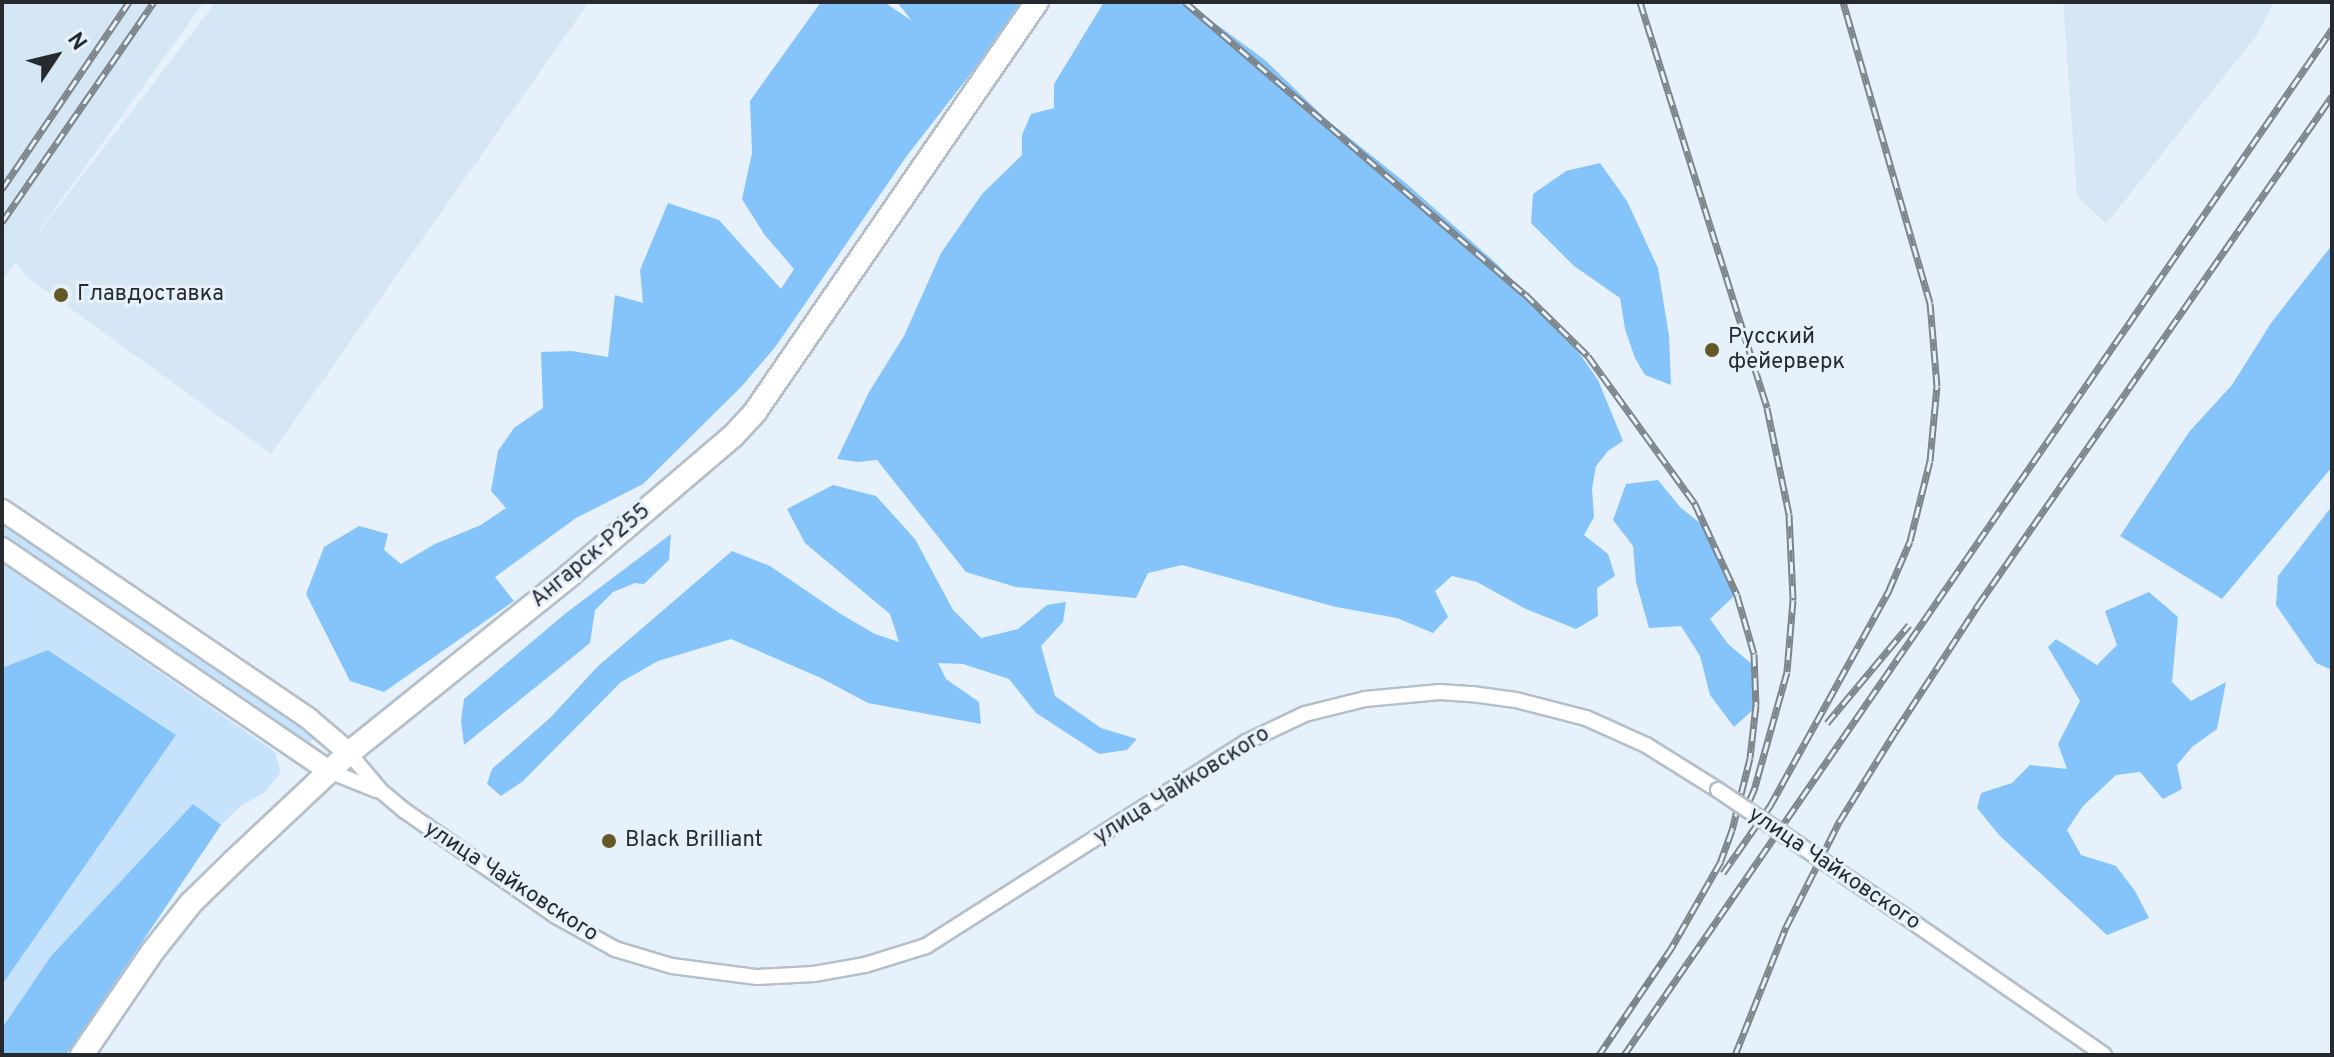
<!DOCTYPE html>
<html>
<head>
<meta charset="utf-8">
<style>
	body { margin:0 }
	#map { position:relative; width:2334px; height:1057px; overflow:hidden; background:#e6f1fb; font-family:Overpass,sans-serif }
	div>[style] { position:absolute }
	.built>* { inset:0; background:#d5e6f5 }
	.green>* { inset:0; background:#c7e3fc; transform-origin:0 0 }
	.forest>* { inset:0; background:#85c4fa }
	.roads { filter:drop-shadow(2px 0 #b4bfc8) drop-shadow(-2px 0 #b4bfc8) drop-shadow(0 2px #b4bfc8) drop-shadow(0 -2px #b4bfc8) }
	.street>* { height:14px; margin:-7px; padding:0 7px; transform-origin:7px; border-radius:7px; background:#fff }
	.secondary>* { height:20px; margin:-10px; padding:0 10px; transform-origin:10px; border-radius:10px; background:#fff }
	.primary>* { height:22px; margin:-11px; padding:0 11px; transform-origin:11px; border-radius:11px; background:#fff }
	.rail>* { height:7px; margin-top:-3.5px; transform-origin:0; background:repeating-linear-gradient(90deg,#e6f1fb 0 12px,#7d848a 0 24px); box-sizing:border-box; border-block:2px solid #7d848a }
	.bridges { filter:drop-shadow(2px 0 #b4bfc8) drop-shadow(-2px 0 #b4bfc8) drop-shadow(0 2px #b4bfc8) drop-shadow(0 -2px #b4bfc8) }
	.street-bridge>* { height:14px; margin:-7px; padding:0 7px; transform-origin:7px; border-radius:7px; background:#fff }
	.dots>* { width:22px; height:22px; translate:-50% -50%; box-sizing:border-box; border:4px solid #e6f1fb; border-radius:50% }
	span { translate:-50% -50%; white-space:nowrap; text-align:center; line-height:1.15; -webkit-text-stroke:6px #e6f1fb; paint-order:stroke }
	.poi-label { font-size:22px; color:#262a2e }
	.left { translate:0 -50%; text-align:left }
	.street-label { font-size:22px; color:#262a2e }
	.frame { position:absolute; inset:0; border:4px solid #262a2e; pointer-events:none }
	.north { position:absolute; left:16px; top:16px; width:80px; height:80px; -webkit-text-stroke:6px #e6f1fb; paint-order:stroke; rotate:55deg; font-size:22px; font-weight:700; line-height:32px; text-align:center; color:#262a2e }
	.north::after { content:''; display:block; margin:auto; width:28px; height:36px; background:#262a2e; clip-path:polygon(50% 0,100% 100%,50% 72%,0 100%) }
</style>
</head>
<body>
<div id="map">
	<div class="built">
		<div style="clip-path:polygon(2px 2px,204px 2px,23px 253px,216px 2px,589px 2px,271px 454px,23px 274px,16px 261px,2px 280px)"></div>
		<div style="clip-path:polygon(2063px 2px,2274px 2px,2257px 35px,2106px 224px,2077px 196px)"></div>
	</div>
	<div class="green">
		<div style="left:2px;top:517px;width:382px;height:18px;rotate:35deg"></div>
		<div style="clip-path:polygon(2px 563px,275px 752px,281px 772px,265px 792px,241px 806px,221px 825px,193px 805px,51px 956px,2px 1028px,2px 985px,176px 735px,49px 650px,2px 668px)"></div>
	</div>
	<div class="forest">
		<div style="clip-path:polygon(821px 2px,884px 2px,912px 21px,897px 2px,1020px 2px,1000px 36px,906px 157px,776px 346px,742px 386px,643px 484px,576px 518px,495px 577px,514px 601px,384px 692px,350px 681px,306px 594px,324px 547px,359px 526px,388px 534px,384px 550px,401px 564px,435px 544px,481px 525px,506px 508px,491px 491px,498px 451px,514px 428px,543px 408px,541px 352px,572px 351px,608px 357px,615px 295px,643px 303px,640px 270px,668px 203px,719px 220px,781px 289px,794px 269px,764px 234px,742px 199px,752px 153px,750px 101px)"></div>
		<div style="clip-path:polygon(1104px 2px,1186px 2px,1265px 60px,1326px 119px,1407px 184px,1498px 265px,1575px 347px,1598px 380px,1623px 441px,1608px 451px,1596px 466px,1592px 489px,1594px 517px,1584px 535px,1608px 554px,1615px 576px,1597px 588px,1598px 616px,1576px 629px,1526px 609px,1477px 582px,1452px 576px,1435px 591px,1448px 617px,1433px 633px,1397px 618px,1336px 607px,1182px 565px,1148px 573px,1136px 598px,1016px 587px,966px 572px,877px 460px,858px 462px,837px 459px,869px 392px,904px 336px,941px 253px,982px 194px,1022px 155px,1022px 135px,1031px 114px,1054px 108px,1054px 84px)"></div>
		<div style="clip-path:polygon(1600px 163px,1627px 201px,1658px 268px,1669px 336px,1671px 385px,1645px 375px,1635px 358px,1625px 329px,1620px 298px,1574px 266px,1531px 223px,1533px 194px,1566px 171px)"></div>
		<div style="clip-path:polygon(2332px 245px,2332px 467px,2222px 599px,2120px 536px,2189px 432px,2232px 385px,2271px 323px)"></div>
		<div style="clip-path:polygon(1658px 480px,1680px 507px,1705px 527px,1738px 592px,1710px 619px,1728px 644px,1753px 665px,1756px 707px,1734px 727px,1710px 695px,1700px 656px,1681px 626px,1649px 628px,1636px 582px,1633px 546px,1613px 520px,1626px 484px)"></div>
		<div style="clip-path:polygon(833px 485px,876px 496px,915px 539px,953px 610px,981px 638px,1018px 629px,1047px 605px,1066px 602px,1063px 622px,1041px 646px,1055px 696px,1101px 728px,1137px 739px,1127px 750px,1099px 754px,1036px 713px,1009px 679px,963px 664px,938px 663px,946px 679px,979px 702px,981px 724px,868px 703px,821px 678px,731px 639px,658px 661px,621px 682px,523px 781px,501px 796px,487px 784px,492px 769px,551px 717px,597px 667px,732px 551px,770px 566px,839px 613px,875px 634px,899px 642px,890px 614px,805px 543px,787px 509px)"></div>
		<div style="clip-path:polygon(2332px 506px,2332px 670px,2316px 663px,2276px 605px,2278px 576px)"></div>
		<div style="clip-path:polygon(671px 534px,669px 560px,644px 584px,635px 583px,613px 592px,595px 610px,590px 643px,464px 745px,461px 721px,464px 699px,566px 613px)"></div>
		<div style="clip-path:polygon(2149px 592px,2178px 617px,2172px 682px,2191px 701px,2226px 682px,2217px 729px,2192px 747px,2177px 765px,2182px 789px,2163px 799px,2140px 772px,2116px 775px,2083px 806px,2067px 830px,2081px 855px,2116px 866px,2135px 891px,2149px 918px,2107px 935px,1999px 835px,1977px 808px,1981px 793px,2012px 783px,2030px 765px,2067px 769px,2058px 744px,2080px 701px,2048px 647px,2056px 639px,2097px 665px,2117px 645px,2105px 611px)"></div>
		<div style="clip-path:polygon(48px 650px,176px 735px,2px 985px,2px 668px)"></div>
		<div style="clip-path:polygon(193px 804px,221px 825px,66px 1055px,2px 1055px,2px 1028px,51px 956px)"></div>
	</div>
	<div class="roads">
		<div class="street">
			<div style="left:349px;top:753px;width:50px;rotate:49.9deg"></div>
			<div style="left:381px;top:791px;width:31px;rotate:40deg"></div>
			<div style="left:405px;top:811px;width:184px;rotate:34.8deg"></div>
			<div style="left:556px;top:916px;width:68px;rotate:29.2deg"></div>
			<div style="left:615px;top:949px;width:59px;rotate:16.6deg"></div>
			<div style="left:672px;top:966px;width:86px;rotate:7.4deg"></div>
			<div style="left:757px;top:977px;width:57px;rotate:-3deg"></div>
			<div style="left:814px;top:974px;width:52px;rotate:-10deg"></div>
			<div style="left:865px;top:965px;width:64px;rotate:-17.3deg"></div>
			<div style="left:926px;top:946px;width:379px;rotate:-32.5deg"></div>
			<div style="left:1246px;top:742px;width:65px;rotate:-25.4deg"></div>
			<div style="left:1305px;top:714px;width:62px;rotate:-14deg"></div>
			<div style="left:1365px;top:699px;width:75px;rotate:-5.3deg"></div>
			<div style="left:1440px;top:692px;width:32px;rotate:4deg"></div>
			<div style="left:1472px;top:694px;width:44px;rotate:7.8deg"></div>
			<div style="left:1516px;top:700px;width:72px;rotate:14.4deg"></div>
			<div style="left:1586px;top:718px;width:66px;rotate:24.2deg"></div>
			<div style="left:1646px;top:745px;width:85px;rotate:32deg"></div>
			<div style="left:329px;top:771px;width:51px;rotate:22deg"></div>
			<div style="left:1897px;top:911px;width:252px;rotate:34.8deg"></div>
		</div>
		<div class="secondary">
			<div style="left:2px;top:510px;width:371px;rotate:34.2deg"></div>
			<div style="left:309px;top:719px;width:52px;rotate:40.4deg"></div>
			<div style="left:2px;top:548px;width:396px;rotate:34.3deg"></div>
		</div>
		<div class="primary">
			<div style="left:82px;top:1055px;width:126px;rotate:-55.7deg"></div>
			<div style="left:153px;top:951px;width:61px;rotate:-51.6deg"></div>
			<div style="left:191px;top:903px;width:60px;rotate:-44.3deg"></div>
			<div style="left:234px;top:861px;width:158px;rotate:-43.2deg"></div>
			<div style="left:349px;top:753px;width:284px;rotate:-38.8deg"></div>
			<div style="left:570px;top:575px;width:214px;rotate:-40.5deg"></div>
			<div style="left:733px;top:436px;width:33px;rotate:-47deg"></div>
			<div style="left:755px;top:412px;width:498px;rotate:-55.5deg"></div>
		</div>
	</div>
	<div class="rail">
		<div style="left:1185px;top:2px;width:448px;rotate:40.7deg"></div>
		<div style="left:1525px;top:294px;width:88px;rotate:44.5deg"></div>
		<div style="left:1588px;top:356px;width:183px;rotate:54.1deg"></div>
		<div style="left:1695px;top:504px;width:100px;rotate:65.2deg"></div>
		<div style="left:1737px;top:595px;width:61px;rotate:73.9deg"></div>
		<div style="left:1754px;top:654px;width:51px;rotate:87.8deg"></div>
		<div style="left:1756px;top:705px;width:53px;rotate:96.5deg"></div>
		<div style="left:1750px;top:758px;width:74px;rotate:104deg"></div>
		<div style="left:1732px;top:830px;width:33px;rotate:110deg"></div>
		<div style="left:1721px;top:861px;width:99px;rotate:119.7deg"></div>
		<div style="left:1672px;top:947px;width:130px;rotate:124.1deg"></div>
		<div style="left:1640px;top:2px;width:425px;rotate:72.6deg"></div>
		<div style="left:1767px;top:408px;width:108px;rotate:78.3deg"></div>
		<div style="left:1789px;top:514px;width:86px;rotate:87.3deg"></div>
		<div style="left:1793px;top:600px;width:72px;rotate:94.8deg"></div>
		<div style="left:1787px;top:672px;width:123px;rotate:105.6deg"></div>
		<div style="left:1754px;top:790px;width:22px;rotate:114deg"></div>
		<div style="left:2px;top:189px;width:226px;rotate:-55.8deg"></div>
		<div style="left:2px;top:222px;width:267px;rotate:-55.4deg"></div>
		<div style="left:1827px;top:723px;width:128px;rotate:-50.1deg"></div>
		<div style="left:1723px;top:873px;width:82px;rotate:-55deg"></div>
		<div style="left:1770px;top:806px;width:247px;rotate:-61.1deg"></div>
		<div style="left:1889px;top:590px;width:53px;rotate:-66.8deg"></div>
		<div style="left:1910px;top:541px;width:82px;rotate:-76deg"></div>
		<div style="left:1930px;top:461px;width:75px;rotate:-84.7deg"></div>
		<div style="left:1937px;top:386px;width:83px;rotate:-94.8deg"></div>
		<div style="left:1930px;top:303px;width:313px;rotate:-106.1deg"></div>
		<div style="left:1624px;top:1055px;width:1247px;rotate:-55.39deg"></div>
		<div style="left:1735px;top:1055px;width:138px;rotate:-68.3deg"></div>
		<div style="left:1786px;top:927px;width:118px;rotate:-63.2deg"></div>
		<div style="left:1839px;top:822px;width:110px;rotate:-58.1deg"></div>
		<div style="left:1897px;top:729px;width:148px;rotate:-56.8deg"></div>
		<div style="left:1978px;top:605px;width:620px;rotate:-55.18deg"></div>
	</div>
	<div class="bridges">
		<div class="street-bridge">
			<div style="left:1718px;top:790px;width:216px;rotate:34.1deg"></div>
		</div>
	</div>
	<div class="dots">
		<div style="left:61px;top:295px;background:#645824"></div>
		<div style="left:1712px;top:350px;background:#645824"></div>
		<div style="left:609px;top:841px;background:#645824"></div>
	</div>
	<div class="poi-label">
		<span class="left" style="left:77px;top:295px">Главдоставка</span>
		<span class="left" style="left:1728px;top:350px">Русский<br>фейерверк</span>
		<span class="left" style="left:625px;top:841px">Black Brilliant</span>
	</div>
	<div class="street-label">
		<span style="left:591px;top:556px;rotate:-40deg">Ангарск-Р255</span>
		<span style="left:1182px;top:786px;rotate:-32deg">улица Чайковского</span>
		<span style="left:1834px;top:869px;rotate:34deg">улица Чайковского</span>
		<span style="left:511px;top:882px;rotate:33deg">улица Чайковского</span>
	</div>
	<div class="frame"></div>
	<div class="north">N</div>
</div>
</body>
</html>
